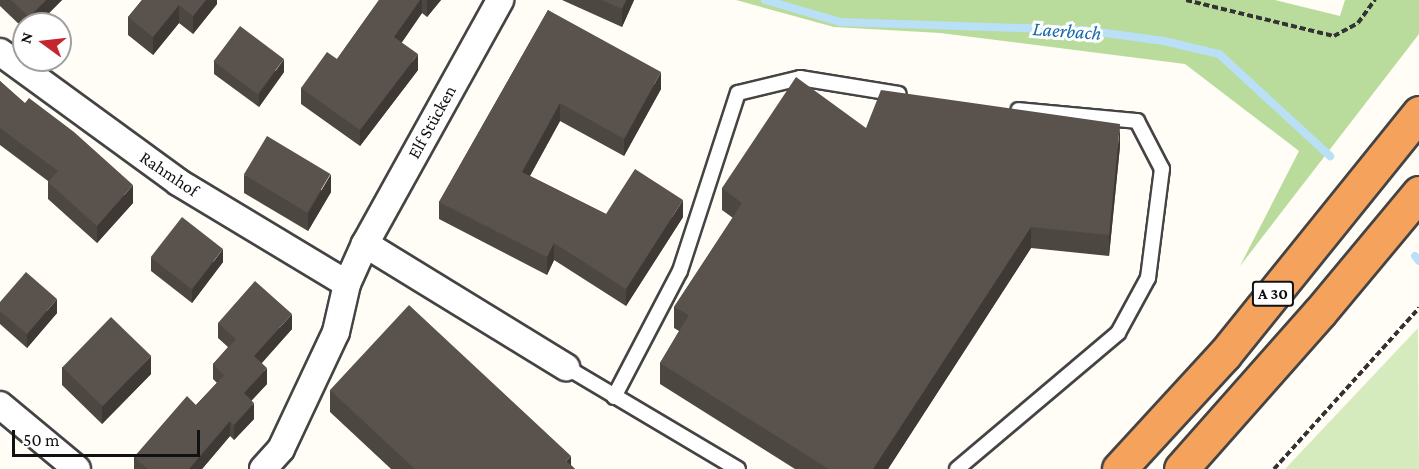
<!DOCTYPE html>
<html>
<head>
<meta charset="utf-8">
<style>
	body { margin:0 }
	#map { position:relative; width:1419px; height:469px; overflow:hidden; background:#fffdf5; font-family:"Crimson Pro",serif }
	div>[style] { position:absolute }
	.green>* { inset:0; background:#d5ebbd }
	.forest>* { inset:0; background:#b9dc9c }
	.stream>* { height:8px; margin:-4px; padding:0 4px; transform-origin:4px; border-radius:4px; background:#b9e0f7 }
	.path>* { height:4px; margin-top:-2px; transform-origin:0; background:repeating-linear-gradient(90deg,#333 0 6px,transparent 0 9px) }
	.roads { filter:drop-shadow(2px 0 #444) drop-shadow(-2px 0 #444) drop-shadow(0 2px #444) drop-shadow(0 -2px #444) }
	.service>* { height:14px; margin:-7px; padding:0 7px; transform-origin:7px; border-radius:7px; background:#fff }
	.minor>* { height:26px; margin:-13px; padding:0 13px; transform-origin:13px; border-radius:13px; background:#fff }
	.motorway>* { height:33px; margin:-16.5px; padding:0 16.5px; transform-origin:16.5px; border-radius:16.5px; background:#f5a25d }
	.wall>* { inset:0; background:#4d4742 }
	.shaded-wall>* { inset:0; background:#3f3936 }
	.building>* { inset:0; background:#5a524d; transform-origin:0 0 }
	span { translate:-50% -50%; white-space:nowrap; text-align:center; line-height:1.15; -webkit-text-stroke:6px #fff; paint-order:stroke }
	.shield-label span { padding:2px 4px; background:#fff; border:2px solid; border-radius:4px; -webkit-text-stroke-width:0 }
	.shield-label { font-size:16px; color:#111; font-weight:700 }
	.street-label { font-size:18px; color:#111 }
	.water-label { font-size:20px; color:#1768a6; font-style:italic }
	.north { position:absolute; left:12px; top:12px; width:60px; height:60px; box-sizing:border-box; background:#fff; border:2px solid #a0a0a0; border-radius:50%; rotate:285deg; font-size:16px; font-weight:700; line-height:24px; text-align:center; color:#111 }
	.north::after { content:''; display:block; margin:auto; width:21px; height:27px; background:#c4262e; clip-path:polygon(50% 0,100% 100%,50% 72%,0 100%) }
	.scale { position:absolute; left:12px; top:430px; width:188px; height:27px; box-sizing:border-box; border:3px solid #111; border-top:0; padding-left:8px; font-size:18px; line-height:21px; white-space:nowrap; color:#111; -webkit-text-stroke:4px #fff; paint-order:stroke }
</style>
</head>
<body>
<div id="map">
	<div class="green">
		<div style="clip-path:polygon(1418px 328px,1419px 469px,1285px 469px)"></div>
	</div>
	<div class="forest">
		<div style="clip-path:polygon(736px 0,1275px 0,1340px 16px,1345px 0,1419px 0,1419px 34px,1240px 266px,1299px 151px,1185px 64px,940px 33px,834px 27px)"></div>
	</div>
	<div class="stream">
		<div style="left:765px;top:0;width:78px;rotate:16.3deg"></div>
		<div style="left:840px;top:22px;width:243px;rotate:1.9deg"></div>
		<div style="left:1083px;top:30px;width:82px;rotate:7.7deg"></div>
		<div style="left:1164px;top:41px;width:57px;rotate:13.3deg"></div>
		<div style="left:1219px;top:54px;width:151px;rotate:42.6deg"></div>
		<div style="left:1415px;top:256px;width:6px;rotate:51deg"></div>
	</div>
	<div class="path">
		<div style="left:1186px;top:0;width:152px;rotate:13.7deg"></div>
		<div style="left:1334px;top:36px;width:27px;rotate:-28deg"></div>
		<div style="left:1358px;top:23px;width:29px;rotate:-54deg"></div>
		<div style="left:1274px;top:469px;width:217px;rotate:-48deg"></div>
	</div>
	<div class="roads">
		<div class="service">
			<div style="left:566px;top:367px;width:200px;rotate:30.7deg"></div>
			<div style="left:614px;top:397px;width:142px;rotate:-62.4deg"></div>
			<div style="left:680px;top:271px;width:187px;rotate:-72deg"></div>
			<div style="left:738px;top:93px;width:64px;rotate:-13.6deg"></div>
			<div style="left:800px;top:78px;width:100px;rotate:9.2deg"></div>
			<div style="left:957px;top:469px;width:211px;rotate:-40.2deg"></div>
			<div style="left:1118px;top:333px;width:63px;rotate:-61.4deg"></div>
			<div style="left:1148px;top:278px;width:110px;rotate:-82.7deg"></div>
			<div style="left:1162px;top:169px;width:54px;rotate:-117.5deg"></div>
			<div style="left:1137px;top:121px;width:119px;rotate:-174.7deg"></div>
		</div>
		<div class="minor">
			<div style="left:0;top:52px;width:220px;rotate:36.1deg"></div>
			<div style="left:178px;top:182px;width:197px;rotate:31.1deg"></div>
			<div style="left:365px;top:244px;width:236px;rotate:31.5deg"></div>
			<div style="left:0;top:405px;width:100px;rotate:39.7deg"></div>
			<div style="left:263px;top:469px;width:27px;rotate:-48deg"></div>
			<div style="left:281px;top:449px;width:129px;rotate:-64.8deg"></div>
			<div style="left:336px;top:332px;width:49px;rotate:-77.1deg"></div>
			<div style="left:347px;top:284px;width:44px;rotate:-65.8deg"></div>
			<div style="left:365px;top:244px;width:279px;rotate:-61deg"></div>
		</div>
		<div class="motorway">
			<div style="left:1119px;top:469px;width:155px;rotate:-47.4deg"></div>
			<div style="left:1224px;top:355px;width:311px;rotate:-51.1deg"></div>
			<div style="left:1181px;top:469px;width:210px;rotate:-48.5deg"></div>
			<div style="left:1320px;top:312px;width:155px;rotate:-50.2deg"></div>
		</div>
	</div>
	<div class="wall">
		<div style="clip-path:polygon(0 0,62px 0,38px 24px,24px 24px,24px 29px,0 6px)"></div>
		<div style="clip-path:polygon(142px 0,217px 0,217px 4px,193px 34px,179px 23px,153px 55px,128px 35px,128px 17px)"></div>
		<div style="clip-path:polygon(379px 0,441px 0,427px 17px,422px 13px,401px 43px,418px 70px,360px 146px,301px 104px,301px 88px,337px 59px)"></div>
		<div style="clip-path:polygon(562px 0,634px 0,622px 27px)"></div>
		<div style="clip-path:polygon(548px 10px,661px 89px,624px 156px,560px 121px,530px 176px,606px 214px,683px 217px,626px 306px,554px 260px,547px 275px,439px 219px,439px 202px)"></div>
		<div style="clip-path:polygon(214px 61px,284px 72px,259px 107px,214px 74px)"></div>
		<div style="clip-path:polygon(0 81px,133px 203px,97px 243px,48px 199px,48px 181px,0 145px)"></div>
		<div style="clip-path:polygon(1120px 146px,1109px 256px,1031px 248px,888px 469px,795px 469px,660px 384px,660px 363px,679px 331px,674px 328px,674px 307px,733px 218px,722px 210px,722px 188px)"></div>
		<div style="clip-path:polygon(244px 175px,331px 192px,308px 231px,244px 193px)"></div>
		<div style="clip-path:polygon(151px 258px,223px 262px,192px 303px,151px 271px)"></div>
		<div style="clip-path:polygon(0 302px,57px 313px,27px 348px,0 324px)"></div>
		<div style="clip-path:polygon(218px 323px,292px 329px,262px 363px,267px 384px,251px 400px,254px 419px,234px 440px,230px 436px,202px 469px,134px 469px,134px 457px,196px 405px,217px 383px,213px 379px,213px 364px,228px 347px,218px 338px)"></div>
		<div style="clip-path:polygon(62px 367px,151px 374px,102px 424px,62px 385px)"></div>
		<div style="clip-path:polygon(330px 390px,571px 465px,575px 469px,391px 469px,330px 412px)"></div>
	</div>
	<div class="shaded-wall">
		<div style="clip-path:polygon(46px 0,62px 0,38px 24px,29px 24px,29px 17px)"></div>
		<div style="clip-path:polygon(206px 0,217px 0,217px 4px,193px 34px,193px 16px)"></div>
		<div style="clip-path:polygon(420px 0,422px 0,422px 13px,394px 54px,394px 37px)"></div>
		<div style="clip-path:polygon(428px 0,441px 0,427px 17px,427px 1px)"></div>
		<div style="clip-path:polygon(626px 0,634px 0,622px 27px,622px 9px)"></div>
		<div style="clip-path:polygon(179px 5px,179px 23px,153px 55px,153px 37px)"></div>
		<div style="clip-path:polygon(418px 54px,418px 70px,360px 146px,360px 130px)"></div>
		<div style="clip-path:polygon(284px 59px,284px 72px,259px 107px,259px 94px)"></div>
		<div style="clip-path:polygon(661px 72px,661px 89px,624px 156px,624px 139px)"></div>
		<div style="clip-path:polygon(560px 103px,560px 121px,522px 190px,522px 172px)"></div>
		<div style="clip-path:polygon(1120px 124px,1120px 146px,1109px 256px,1109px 235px)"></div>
		<div style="clip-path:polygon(331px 174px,331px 192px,308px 231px,308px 213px)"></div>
		<div style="clip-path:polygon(133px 185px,133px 203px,97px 243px,97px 226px)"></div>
		<div style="clip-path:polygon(683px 200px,683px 217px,626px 306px,626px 289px)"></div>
		<div style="clip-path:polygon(1031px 227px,1031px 248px,888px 469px,873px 469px)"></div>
		<div style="clip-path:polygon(554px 243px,554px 260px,547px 275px,547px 257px)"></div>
		<div style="clip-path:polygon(223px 249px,223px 262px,192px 303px,192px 290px)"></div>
		<div style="clip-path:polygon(57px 299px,57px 313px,27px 348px,27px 334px)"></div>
		<div style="clip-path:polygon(292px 314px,292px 329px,254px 371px,254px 356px)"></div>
		<div style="clip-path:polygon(151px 356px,151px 374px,102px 424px,102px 406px)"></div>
		<div style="clip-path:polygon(267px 368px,267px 384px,244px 409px,244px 393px)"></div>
		<div style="clip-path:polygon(254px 403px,254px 419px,234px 440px,234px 425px)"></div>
		<div style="clip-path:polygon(230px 421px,230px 436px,202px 469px,189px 469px)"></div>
		<div style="clip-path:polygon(571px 456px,571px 469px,566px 461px)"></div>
	</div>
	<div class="building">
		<div style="clip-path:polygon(11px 0,46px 0,29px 17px)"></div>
		<div style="clip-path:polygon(142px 0,206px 0,193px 16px,179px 5px,153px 37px,128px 17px)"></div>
		<div style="clip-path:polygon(379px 0,420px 0,394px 37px,418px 54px,360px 130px,301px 88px,327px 52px,337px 59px)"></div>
		<div style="clip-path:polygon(602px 0,626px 0,622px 9px)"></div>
		<div style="clip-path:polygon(548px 10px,661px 72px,624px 139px,560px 103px,522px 172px,606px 214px,635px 169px,683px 200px,626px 289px,554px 243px,547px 257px,439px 202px)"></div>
		<div style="left:240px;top:26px;width:55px;height:44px;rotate:37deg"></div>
		<div style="clip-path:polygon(796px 77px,866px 128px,881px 90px,1120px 124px,1109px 235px,1031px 227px,873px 469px,829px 469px,660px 363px,689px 315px,674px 307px,742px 203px,722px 188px)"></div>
		<div style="clip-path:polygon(0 81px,25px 103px,29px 98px,74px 132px,133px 185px,97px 226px,48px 182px,58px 171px,0 128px)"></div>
		<div style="left:267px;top:136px;width:74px;height:45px;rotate:31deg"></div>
		<div style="left:182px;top:217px;width:52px;height:51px;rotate:38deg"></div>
		<div style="clip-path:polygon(26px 272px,57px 299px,27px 334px,0 311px,0 302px)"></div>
		<div style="clip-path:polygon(255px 281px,292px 314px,254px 356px,267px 368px,244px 393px,254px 403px,234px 425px,230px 421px,189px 469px,148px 469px,134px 457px,187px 396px,196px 405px,224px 375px,213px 364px,236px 339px,218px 323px)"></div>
		<div style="clip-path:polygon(409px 305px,571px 456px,566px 461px,575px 469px,415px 469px,330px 390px)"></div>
		<div style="left:111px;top:317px;width:56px;height:70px;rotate:44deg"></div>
	</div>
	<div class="shield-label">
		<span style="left:1273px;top:294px">A 30</span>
	</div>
	<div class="street-label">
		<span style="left:432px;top:122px;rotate:-61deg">Elf Stücken</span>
		<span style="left:169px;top:174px;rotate:34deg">Rahmhof</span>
	</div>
	<div class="water-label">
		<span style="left:1067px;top:31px;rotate:4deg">Laerbach</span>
	</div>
	<div class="north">N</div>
	<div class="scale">50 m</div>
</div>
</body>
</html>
